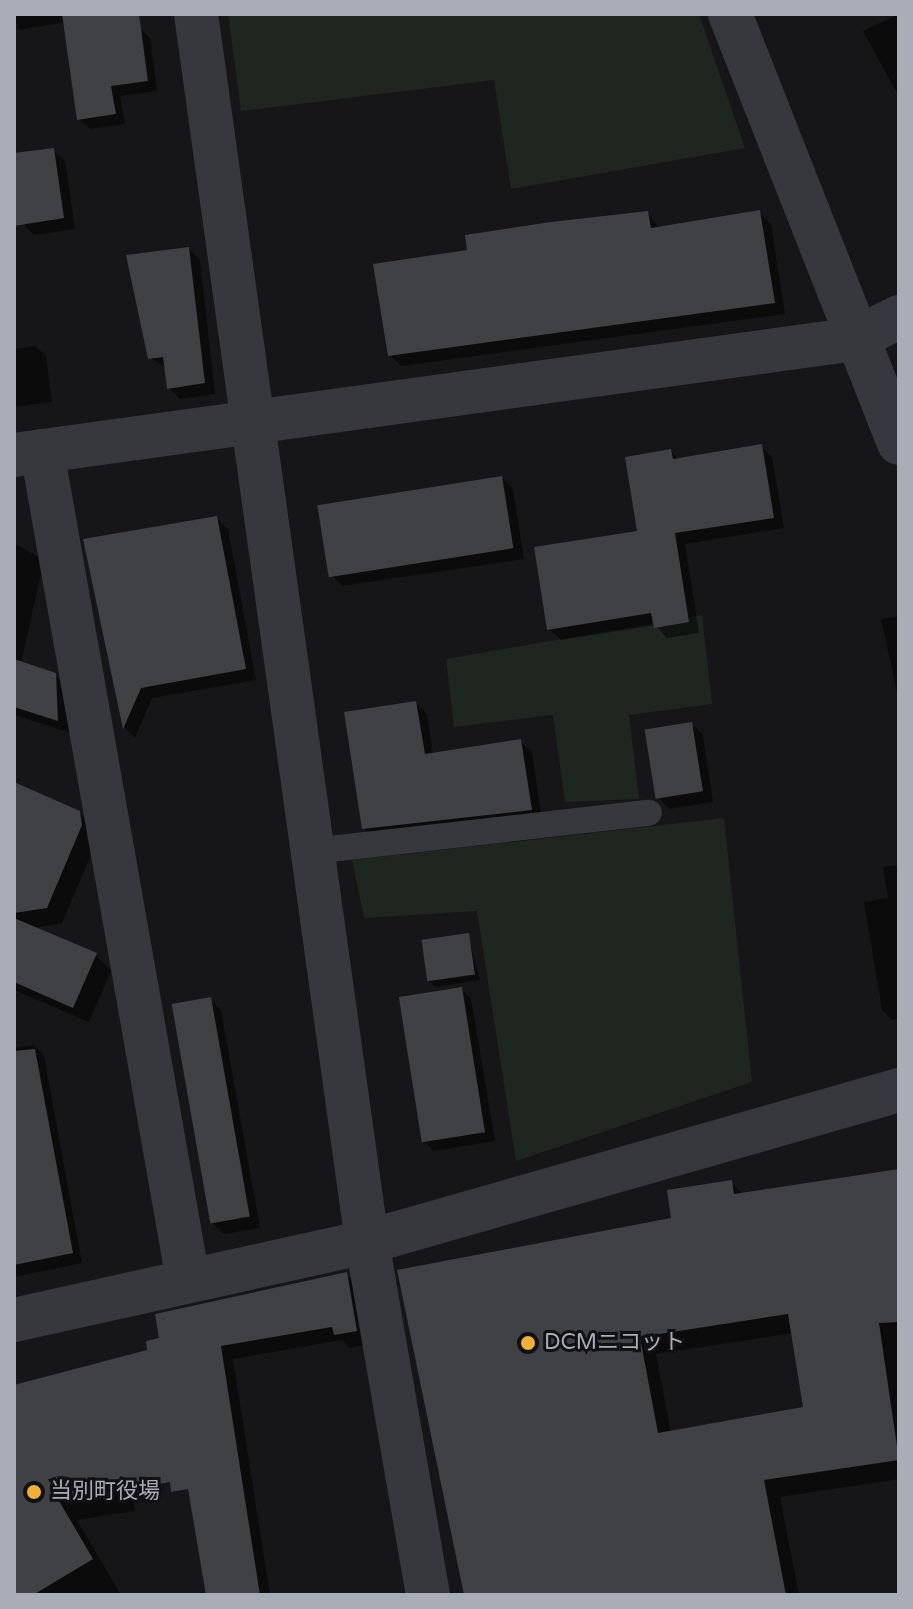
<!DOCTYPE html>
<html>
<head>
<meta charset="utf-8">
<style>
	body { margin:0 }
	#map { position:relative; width:913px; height:1609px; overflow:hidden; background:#161618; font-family:"Varela Round","Noto Sans JP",sans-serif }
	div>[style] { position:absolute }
	.green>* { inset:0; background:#1e261f }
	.shadow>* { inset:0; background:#0007 }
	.building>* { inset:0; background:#404145; transform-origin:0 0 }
	.service>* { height:26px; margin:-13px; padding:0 13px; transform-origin:13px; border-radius:13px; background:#37383d }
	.minor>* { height:44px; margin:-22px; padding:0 22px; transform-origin:22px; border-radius:22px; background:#37383d }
	.dots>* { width:22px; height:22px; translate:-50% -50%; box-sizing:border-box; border:4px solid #111113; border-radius:50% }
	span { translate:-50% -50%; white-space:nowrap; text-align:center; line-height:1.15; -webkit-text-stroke:6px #111113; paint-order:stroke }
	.poi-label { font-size:22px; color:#a8adb8 }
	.left { translate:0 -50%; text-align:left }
	.frame { position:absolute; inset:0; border:16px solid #a8adb8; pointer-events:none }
</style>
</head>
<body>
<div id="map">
	<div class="green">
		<div style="clip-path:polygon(228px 14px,699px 14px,745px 148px,511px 189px,494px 80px,241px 111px)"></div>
		<div style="clip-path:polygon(702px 615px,712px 704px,629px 715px,639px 799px,565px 802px,553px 715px,454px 727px,446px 659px)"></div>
		<div style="clip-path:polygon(724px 818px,752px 1082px,516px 1161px,477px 911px,364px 918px,352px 860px)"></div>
	</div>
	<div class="shadow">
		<div style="clip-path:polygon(14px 14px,66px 14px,67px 22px,18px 30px)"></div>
		<div style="clip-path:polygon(899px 14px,899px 97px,863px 31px)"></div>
		<div style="clip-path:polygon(140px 28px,150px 38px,157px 91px,120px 96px,125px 124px,90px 129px,79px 119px)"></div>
		<div style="clip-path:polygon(53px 150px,65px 161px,75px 229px,34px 235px,23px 224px,14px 155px)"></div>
		<div style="clip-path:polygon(648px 213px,659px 228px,760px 213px,771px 224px,785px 314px,401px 366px,390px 355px,470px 251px)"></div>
		<div style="clip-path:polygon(189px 249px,200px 260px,215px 394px,180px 399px,169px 388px,167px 368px,150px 358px)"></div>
		<div style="clip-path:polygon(36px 346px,46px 356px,52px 402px,14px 407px,14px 349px)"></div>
		<div style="clip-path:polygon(761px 446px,772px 457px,784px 528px,685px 544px,699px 633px,667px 638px,655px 625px,561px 640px,549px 629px,639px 532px,671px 451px,679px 460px)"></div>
		<div style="clip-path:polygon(502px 478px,513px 489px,524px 559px,342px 586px,331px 574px)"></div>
		<div style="clip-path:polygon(216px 518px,228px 529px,256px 680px,152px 698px,135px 738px,125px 728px,85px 541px)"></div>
		<div style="clip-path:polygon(14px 543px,44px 560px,21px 664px,55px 675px,69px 689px,71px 733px,14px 715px)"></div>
		<div style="clip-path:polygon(899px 616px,899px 702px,881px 619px)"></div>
		<div style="clip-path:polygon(415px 703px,427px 714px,433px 755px,520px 741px,532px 752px,542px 821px,375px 840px,364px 828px)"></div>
		<div style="clip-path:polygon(692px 724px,703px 735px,713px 802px,669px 809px,658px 797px)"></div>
		<div style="clip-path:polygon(14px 785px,79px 812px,95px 829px,97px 841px,62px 923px,33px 928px,96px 955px,111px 971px,89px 1022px,14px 990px)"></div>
		<div style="clip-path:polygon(899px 865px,899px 1018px,892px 1020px,882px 1010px,864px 902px,888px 898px,883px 867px)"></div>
		<div style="clip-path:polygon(468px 935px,480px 980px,436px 987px,430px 982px)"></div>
		<div style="clip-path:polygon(461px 989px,471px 999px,495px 1141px,433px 1151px,424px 1141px)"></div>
		<div style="clip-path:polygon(210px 999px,221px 1010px,260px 1228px,224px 1234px,212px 1223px)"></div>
		<div style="clip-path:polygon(34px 1045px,44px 1056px,82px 1263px,14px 1277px,14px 1048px)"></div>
		<div style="clip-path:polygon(evenodd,899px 1171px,899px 1479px,780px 1497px,799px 1595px,465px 1595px,673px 1220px,731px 1182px,744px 1195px,899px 1171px,793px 1333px,805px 1408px,671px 1433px,656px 1354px,793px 1333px)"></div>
		<div style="clip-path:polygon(346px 1274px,360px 1288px,369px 1344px,349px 1348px,342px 1340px,233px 1359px,270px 1595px,208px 1595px,157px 1316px)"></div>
		<div style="clip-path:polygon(115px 1387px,135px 1511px,77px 1520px,121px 1595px,14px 1595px,14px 1398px)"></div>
	</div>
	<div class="building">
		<div style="clip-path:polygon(62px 14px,139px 14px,148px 81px,111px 86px,116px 114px,77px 120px)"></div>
		<div style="clip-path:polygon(54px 148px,64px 218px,14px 226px,14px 153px)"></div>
		<div style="clip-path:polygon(760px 210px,775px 303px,388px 356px,373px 264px,467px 250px,465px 235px,551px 222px,648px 211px,651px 228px)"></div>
		<div style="clip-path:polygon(189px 247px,205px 383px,167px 389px,163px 357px,148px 359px,126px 255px)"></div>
		<div style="clip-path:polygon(762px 444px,774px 518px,675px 533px,689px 622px,654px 628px,651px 613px,547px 630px,534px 547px,637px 531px,625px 457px,671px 449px,673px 459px)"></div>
		<div style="left:502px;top:476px;width:73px;height:187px;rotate:81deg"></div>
		<div style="clip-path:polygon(217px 516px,246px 669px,141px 688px,123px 729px,83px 539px)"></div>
		<div style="clip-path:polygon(14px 659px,56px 673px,58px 721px,14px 707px)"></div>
		<div style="clip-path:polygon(416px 701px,425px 754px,521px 739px,532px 810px,362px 829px,344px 712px)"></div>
		<div style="left:692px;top:722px;width:70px;height:48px;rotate:81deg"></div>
		<div style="clip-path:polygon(14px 782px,80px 811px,82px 825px,47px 908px,14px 913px)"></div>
		<div style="clip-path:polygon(14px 918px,97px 953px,73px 1008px,14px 982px)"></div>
		<div style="left:469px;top:933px;width:42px;height:48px;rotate:82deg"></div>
		<div style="left:462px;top:987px;width:147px;height:64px;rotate:81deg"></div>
		<div style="left:211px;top:997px;width:223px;height:40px;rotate:80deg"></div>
		<div style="clip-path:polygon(35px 1049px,73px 1253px,14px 1265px,14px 1051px)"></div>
		<div style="clip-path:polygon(evenodd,899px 1169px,899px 1322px,879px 1323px,899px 1460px,764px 1480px,786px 1595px,464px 1595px,397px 1270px,671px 1218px,667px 1190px,732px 1180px,734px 1194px,899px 1169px,788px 1314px,803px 1407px,658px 1433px,640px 1337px,788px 1314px)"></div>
		<div style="clip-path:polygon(347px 1272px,357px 1331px,334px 1335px,332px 1327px,221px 1346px,260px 1595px,206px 1595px,188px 1489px,171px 1492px,170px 1482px,58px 1499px,93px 1559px,33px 1595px,14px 1595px,14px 1385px,147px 1350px,146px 1341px,159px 1338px,155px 1314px)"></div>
	</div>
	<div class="service">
		<div style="left:313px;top:851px;width:338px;rotate:-6.5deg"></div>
	</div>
	<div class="minor">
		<div style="left:196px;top:14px;width:1240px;rotate:82.07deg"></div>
		<div style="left:367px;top:1242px;width:358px;rotate:80.2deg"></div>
		<div style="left:730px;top:14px;width:461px;rotate:68.5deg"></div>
		<div style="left:42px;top:451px;width:842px;rotate:80.01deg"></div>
		<div style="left:14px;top:455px;width:849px;rotate:-7.85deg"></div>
		<div style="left:855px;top:339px;width:49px;rotate:-26.6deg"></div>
		<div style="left:14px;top:1320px;width:362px;rotate:-12.5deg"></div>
		<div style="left:367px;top:1242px;width:553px;rotate:-15.95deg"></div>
	</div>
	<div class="dots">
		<div style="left:528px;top:1343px;background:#f2b134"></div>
		<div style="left:34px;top:1492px;background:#f2b134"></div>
	</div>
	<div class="poi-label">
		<span class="left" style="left:544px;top:1343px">DCMニコット</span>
		<span class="left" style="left:50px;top:1492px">当別町役場</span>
	</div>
	<div class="frame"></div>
</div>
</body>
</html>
